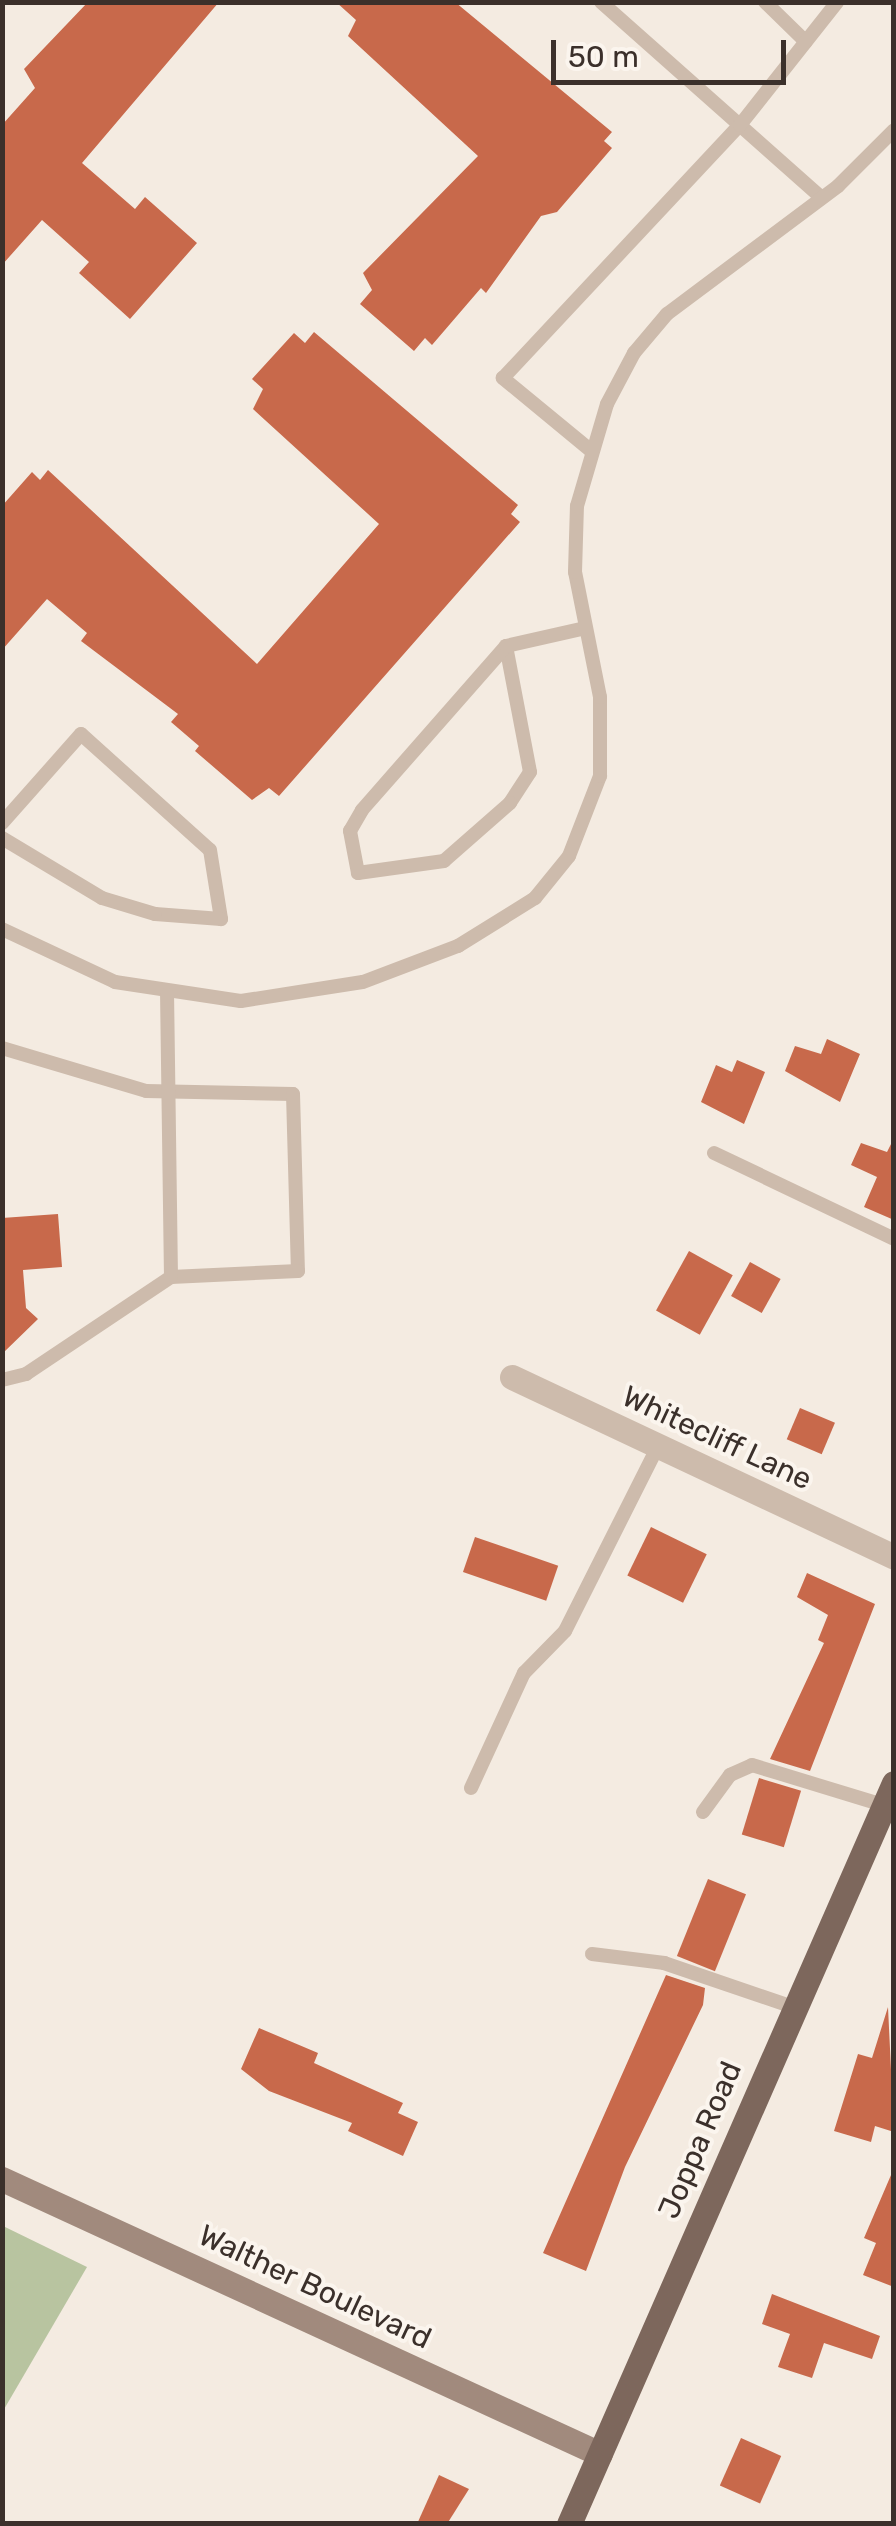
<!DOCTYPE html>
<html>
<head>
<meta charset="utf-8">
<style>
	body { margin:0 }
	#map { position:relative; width:896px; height:2526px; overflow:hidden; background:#f4ebe1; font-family:Rubik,sans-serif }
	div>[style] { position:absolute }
	.green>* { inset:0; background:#b8c4a0 }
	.building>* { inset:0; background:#c8694b; transform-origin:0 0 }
	.lane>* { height:14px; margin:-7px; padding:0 7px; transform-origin:7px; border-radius:7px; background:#cdbbac }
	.street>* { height:25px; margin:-12.5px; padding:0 12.5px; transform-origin:12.5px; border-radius:12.5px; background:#cdbbac }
	.secondary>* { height:25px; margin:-12.5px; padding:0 12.5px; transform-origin:12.5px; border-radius:12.5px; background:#a18a7d }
	.primary>* { height:25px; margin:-12.5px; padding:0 12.5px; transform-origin:12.5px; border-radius:12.5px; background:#7d675c }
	span { translate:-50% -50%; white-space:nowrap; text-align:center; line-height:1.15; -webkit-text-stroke:8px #fbf5ee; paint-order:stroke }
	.street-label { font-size:30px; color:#3b302b }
	.frame { position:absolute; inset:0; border:5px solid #3b302b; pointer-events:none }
	.scale { position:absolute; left:551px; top:40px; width:235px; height:45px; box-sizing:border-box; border:5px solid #3b302b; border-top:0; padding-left:12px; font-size:30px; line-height:35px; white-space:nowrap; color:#3b302b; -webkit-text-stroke:8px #fbf5ee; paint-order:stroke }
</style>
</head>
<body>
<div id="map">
	<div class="green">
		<div style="clip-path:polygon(3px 2226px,87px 2267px,3px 2411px)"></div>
	</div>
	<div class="building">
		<div style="clip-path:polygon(88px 2px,219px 2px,82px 163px,135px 209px,145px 197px,197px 243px,130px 319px,79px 273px,89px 262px,42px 220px,2px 265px,2px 125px,35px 88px,24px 69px)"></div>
		<div style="clip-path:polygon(336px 2px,455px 2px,612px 132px,604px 141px,612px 148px,557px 212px,541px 216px,486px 293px,481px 288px,432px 345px,425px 338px,414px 351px,360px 304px,372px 290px,363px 273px,478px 156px,348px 36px,356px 20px)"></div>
		<div style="clip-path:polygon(314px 332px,518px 505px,511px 514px,520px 522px,279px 796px,269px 788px,252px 800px,195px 751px,199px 746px,171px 722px,178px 714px,81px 641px,87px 633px,47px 599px,2px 650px,2px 506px,32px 472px,40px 480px,48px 470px,257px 664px,379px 524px,253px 409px,263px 389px,252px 379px,294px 333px,305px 343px)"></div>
		<div style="clip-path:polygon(827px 1039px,860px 1054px,840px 1102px,785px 1071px,795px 1046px,821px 1054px)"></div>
		<div style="clip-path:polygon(737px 1060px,765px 1072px,744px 1124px,701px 1102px,716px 1065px,732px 1072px)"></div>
		<div style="clip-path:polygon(894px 1138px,894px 1220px,864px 1207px,877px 1177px,851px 1165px,861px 1143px,887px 1152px)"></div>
		<div style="clip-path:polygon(58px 1214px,62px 1267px,23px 1270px,26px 1308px,38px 1319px,2px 1354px,2px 1218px)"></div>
		<div style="left:689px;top:1251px;width:50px;height:68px;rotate:29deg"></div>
		<div style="left:750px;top:1262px;width:35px;height:39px;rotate:29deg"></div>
		<div style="left:800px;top:1408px;width:38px;height:34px;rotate:23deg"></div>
		<div style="left:651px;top:1527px;width:62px;height:54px;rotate:26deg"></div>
		<div style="left:475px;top:1537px;width:88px;height:37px;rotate:19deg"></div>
		<div style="clip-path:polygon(807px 1573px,875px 1604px,810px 1771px,770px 1759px,824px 1643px,818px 1640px,828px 1615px,797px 1597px)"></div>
		<div style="left:759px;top:1778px;width:44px;height:59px;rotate:17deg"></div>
		<div style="left:708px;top:1879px;width:41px;height:83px;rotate:22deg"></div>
		<div style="clip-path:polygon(666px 1975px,705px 1988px,703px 2005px,625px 2167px,586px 2271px,543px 2253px)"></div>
		<div style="clip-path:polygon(888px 2007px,894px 2132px,875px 2126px,871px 2142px,834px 2131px,858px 2054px,872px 2058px)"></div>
		<div style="clip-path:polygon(259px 2028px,318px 2053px,314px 2063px,403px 2103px,398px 2113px,418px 2122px,403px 2156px,348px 2131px,352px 2123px,269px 2091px,241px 2069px)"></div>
		<div style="clip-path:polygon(894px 2168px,894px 2287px,863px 2275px,876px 2243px,864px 2238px)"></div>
		<div style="clip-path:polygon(772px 2294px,880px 2336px,872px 2359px,824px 2343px,812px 2378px,778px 2367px,790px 2334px,762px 2324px)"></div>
		<div style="left:741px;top:2438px;width:44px;height:52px;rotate:24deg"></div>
		<div style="clip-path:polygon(439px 2475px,469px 2489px,447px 2524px,417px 2524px)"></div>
	</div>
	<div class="lane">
		<div style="left:601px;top:2px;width:295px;rotate:41.6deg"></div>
		<div style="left:765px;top:2px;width:57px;rotate:44.3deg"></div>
		<div style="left:589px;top:449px;width:112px;rotate:-140.5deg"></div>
		<div style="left:503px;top:378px;width:347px;rotate:-46.9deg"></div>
		<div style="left:740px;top:125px;width:157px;rotate:-51.7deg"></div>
		<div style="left:506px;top:646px;width:128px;rotate:79.2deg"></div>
		<div style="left:530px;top:772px;width:37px;rotate:123deg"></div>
		<div style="left:510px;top:803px;width:88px;rotate:138.7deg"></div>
		<div style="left:444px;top:861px;width:87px;rotate:172.1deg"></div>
		<div style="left:358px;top:873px;width:43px;rotate:-100.8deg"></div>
		<div style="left:350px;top:831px;width:24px;rotate:-60deg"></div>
		<div style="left:362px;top:810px;width:218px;rotate:-48.7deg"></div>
		<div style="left:506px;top:646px;width:81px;rotate:-12.8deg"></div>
		<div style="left:2px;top:823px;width:119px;rotate:-48.4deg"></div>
		<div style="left:81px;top:734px;width:173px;rotate:42deg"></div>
		<div style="left:210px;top:850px;width:70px;rotate:80.9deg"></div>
		<div style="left:221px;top:919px;width:66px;rotate:-175.7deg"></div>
		<div style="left:155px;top:914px;width:55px;rotate:-163.2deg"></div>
		<div style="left:102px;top:898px;width:117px;rotate:-149deg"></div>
		<div style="left:2px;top:929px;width:125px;rotate:25.1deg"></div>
		<div style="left:115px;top:982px;width:127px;rotate:8.6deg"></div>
		<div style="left:241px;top:1001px;width:123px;rotate:-8.9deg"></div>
		<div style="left:363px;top:982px;width:102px;rotate:-20.8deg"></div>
		<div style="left:458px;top:946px;width:91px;rotate:-31.9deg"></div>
		<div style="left:535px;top:898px;width:54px;rotate:-51deg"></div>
		<div style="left:569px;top:856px;width:86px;rotate:-68.8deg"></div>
		<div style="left:600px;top:776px;width:79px;rotate:-90deg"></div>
		<div style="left:600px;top:697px;width:127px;rotate:-101.3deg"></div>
		<div style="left:575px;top:572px;width:66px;rotate:-88.3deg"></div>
		<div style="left:577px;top:506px;width:106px;rotate:-73.6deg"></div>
		<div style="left:607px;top:404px;width:58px;rotate:-62.1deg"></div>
		<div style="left:634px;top:353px;width:51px;rotate:-49.8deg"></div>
		<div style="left:667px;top:314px;width:214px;rotate:-36.8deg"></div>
		<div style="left:838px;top:186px;width:79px;rotate:-45deg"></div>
		<div style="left:2px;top:1048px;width:150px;rotate:16.6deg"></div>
		<div style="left:146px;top:1091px;width:147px;rotate:1.2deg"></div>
		<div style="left:293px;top:1094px;width:177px;rotate:88.4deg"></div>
		<div style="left:298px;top:1271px;width:127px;rotate:177.3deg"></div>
		<div style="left:714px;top:1153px;width:199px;rotate:25.5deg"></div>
		<div style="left:2px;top:1380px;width:25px;rotate:-14deg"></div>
		<div style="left:26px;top:1374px;width:174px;rotate:-33.8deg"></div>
		<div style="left:171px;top:1277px;width:282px;rotate:-90.8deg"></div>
		<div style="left:471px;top:1788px;width:127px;rotate:-65.3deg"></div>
		<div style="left:524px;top:1673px;width:59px;rotate:-45.7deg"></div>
		<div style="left:565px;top:1631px;width:207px;rotate:-63.3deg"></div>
		<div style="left:703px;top:1812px;width:46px;rotate:-53.9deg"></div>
		<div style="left:730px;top:1775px;width:24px;rotate:-24deg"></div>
		<div style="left:752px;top:1765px;width:137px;rotate:17deg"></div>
		<div style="left:592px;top:1954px;width:73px;rotate:7.1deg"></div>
		<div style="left:664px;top:1963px;width:136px;rotate:18.8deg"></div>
	</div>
	<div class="street">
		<div style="left:512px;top:1377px;width:422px;rotate:25.2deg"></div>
	</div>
	<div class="secondary">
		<div style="left:2px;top:2179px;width:658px;rotate:24.7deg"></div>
	</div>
	<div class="primary">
		<div style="left:569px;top:2524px;width:809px;rotate:-66.32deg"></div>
	</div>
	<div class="street-label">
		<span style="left:717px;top:1438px;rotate:25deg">Whitecliff Lane</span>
		<span style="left:700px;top:2140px;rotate:-67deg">Joppa Road</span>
		<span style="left:315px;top:2287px;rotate:25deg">Walther Boulevard</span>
	</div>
	<div class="frame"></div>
	<div class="scale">50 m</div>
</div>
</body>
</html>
